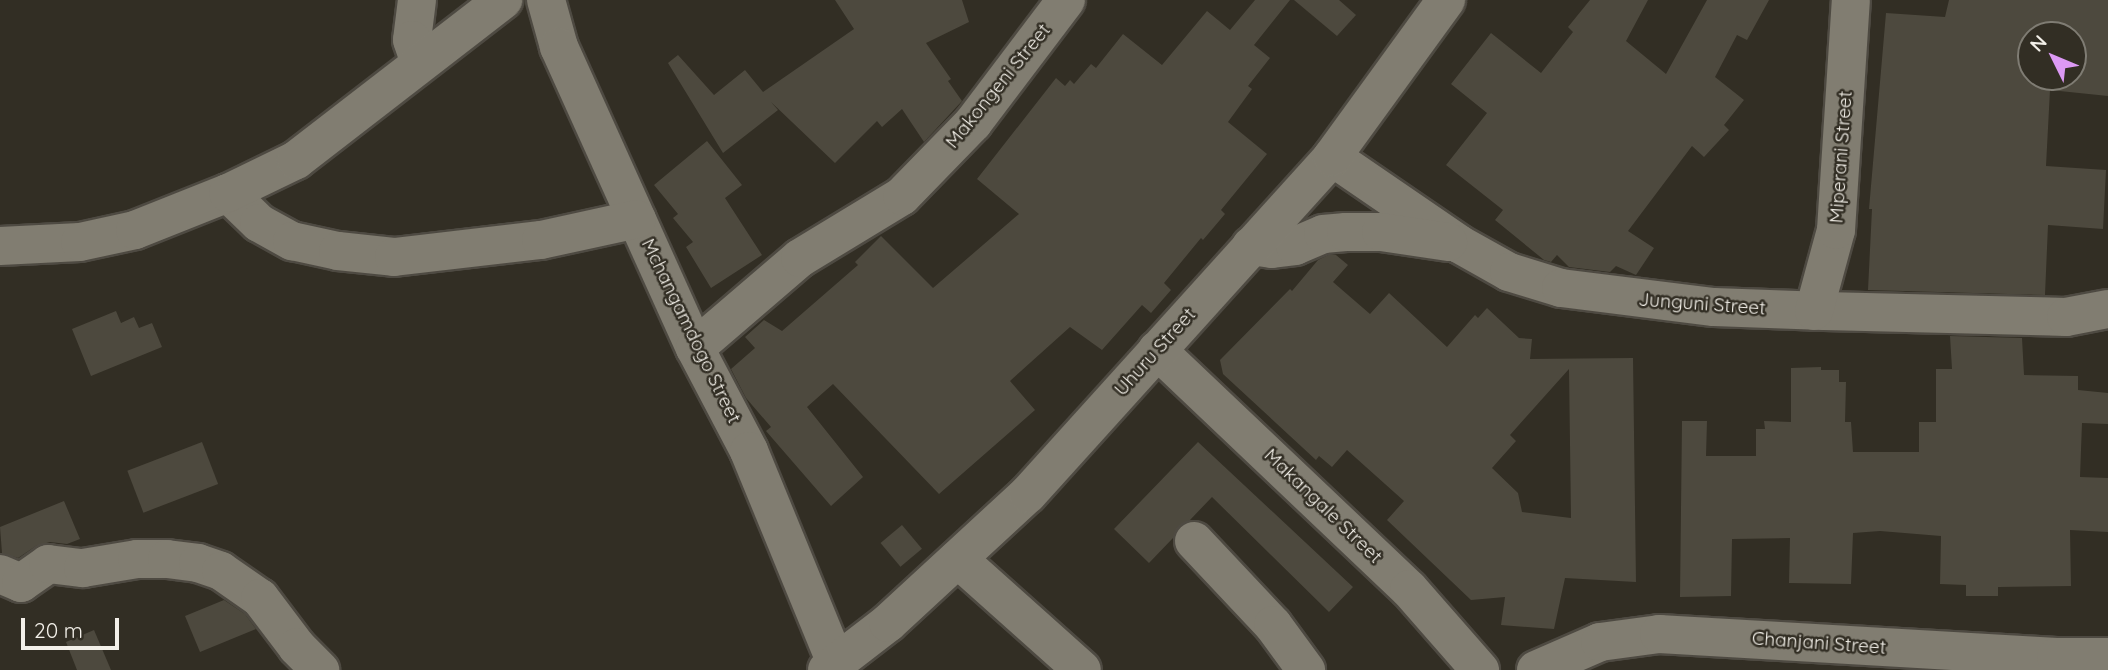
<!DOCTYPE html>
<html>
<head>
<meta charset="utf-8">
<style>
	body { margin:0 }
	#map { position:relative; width:2108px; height:670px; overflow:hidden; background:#322e24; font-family:Quicksand,sans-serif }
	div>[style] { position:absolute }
	.building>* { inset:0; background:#4d493e; transform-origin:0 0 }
	.roads { filter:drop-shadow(2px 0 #4e4a42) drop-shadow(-2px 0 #4e4a42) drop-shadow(0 2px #4e4a42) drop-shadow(0 -2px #4e4a42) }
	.minor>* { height:38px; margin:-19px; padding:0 19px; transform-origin:19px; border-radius:19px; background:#817d71 }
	span { translate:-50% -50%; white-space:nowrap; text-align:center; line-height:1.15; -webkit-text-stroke:5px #322e24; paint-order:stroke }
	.street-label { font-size:19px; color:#f3f0e9 }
	.north { position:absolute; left:2017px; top:21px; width:70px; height:70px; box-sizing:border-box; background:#322e24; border:2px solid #7f7c73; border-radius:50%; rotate:313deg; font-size:19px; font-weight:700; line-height:28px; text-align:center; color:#f3f0e9 }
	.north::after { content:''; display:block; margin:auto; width:24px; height:32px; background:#dc99f4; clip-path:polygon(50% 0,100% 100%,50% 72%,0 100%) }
	.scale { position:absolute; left:21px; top:618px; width:98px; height:32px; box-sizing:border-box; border:4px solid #f3f0e9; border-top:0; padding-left:9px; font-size:21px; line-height:24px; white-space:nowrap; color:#f3f0e9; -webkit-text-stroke:5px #322e24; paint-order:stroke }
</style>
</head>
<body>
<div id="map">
	<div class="building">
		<div style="clip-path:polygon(835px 0,962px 0,969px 22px,926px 43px,951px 79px,948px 81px,962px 101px,924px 142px,902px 109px,882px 127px,877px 121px,835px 163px,771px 102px,778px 110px,723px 153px,668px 63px,678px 55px,714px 95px,745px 70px,763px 92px,854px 29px)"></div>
		<div style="clip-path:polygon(1255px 0,1290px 0,1254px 45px,1270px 58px,1248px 86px,1252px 89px,1228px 122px,1267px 154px,1221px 210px,1225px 214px,1203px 240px,1201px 238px,1164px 283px,1171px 290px,1151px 313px,1142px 305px,1102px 350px,1070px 327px,1010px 381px,1035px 410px,939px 494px,833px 384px,807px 407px,863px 477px,831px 506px,766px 431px,771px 427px,746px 398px,731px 369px,755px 348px,745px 337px,764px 320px,782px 331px,858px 265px,855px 262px,881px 236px,933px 288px,1019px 214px,977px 179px,1056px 78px,1065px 86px,1070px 80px,1074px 84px,1091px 64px,1096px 68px,1123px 34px,1162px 65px,1207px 11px,1230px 30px)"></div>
		<div style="clip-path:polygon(1294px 0,1339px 0,1356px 15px,1337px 36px)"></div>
		<div style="clip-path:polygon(1590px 0,1648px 0,1626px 41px,1666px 74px,1707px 0,1769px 0,1747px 40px,1737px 35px,1715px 77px,1744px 100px,1724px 125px,1729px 130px,1704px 157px,1692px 146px,1628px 231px,1654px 248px,1636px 275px,1616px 266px,1610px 272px,1569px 267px,1557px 255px,1551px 262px,1544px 260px,1495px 220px,1503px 210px,1446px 165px,1487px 113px,1451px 84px,1491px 33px,1541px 73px,1573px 32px,1568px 27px)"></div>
		<div style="clip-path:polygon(evenodd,1949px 0,2108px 0,2108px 96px,2050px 90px,2046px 166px,2106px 170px,2103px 229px,2048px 225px,2045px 295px,1868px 290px,1872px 209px,1869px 209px,1886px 13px,1945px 17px,1949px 0,2031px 35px,2073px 35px,2073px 77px,2031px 77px,2031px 35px)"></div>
		<div style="clip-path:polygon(707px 141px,742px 185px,725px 198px,762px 255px,711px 288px,686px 247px,693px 242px,673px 218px,678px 214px,654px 185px)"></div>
		<div style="clip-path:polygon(evenodd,1328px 255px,1336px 255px,1348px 265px,1333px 282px,1370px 314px,1389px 293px,1447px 347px,1475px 315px,1478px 318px,1487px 308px,1519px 338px,1532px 339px,1530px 359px,1633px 358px,1636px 582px,1565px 578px,1554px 629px,1501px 625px,1505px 597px,1471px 600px,1387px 520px,1404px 501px,1347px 450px,1332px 467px,1319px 456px,1316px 460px,1223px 374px,1220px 360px,1290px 289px,1292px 291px,1318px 260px,1328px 255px,1569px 369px,1571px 518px,1522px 512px,1518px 493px,1492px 468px,1516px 441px,1510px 435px,1569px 369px)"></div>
		<div style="clip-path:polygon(116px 311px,121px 323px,134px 317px,139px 328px,152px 323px,162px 347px,91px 376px,72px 329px)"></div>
		<div style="clip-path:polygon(1950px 336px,2022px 338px,2024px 375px,2078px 376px,2078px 390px,2108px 393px,2108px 424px,2082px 423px,2080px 477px,2108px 478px,2108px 532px,2070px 530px,2071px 586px,1998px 587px,1998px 596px,1966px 596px,1966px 585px,1940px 584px,1941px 536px,1880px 531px,1853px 533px,1851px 584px,1789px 583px,1790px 538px,1732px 539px,1731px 596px,1680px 597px,1682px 421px,1707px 421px,1706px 456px,1756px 456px,1756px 429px,1765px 429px,1764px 421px,1791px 422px,1791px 368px,1821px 367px,1821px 370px,1839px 370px,1839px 382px,1846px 382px,1845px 422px,1851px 422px,1853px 452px,1919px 452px,1919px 422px,1936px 422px,1936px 369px,1952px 369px)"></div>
		<div style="left:202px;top:442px;width:45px;height:80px;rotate:69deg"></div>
		<div style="clip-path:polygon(1198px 442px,1353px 587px,1329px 612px,1212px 497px,1190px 520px,1179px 526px,1173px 538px,1149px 563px,1114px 529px)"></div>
		<div style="clip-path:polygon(64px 501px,80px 539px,67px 544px,50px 542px,36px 546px,18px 558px,2px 553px,0 527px)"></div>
		<div style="left:902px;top:525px;width:31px;height:28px;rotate:50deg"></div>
		<div style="clip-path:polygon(224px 600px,245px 614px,256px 629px,200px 652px,185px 616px)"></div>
		<div style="clip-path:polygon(94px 630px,111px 670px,77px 670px,66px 642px)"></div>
	</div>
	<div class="roads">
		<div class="minor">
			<div style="left:417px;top:0;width:40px;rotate:97.1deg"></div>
			<div style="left:412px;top:40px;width:24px;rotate:71deg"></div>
			<div style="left:546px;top:0;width:49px;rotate:74.5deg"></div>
			<div style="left:559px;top:47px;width:330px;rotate:65.7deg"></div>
			<div style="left:695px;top:348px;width:116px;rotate:62.3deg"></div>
			<div style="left:749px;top:451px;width:229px;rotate:67.7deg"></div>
			<div style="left:1332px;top:157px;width:154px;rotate:34.4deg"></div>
			<div style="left:1459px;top:244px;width:57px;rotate:29.2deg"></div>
			<div style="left:1509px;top:272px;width:54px;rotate:17.1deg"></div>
			<div style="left:1561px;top:288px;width:154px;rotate:7.1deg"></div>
			<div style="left:1714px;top:307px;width:110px;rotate:2.1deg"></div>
			<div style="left:1824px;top:311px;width:242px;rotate:1.4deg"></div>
			<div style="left:2066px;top:317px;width:43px;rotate:-10.8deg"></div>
			<div style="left:228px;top:193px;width:43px;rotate:44.1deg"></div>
			<div style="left:259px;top:223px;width:38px;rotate:29deg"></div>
			<div style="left:292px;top:241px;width:47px;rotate:12.3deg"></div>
			<div style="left:338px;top:251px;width:56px;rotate:6.1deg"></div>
			<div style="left:394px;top:257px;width:148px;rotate:-6.6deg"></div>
			<div style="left:541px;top:240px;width:98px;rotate:-12.3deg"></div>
			<div style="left:0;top:246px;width:80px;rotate:-2.9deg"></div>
			<div style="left:80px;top:242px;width:56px;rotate:-12.3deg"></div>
			<div style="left:135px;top:230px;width:100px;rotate:-21.7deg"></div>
			<div style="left:228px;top:193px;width:76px;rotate:-25.9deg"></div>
			<div style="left:296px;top:160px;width:262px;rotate:-37.7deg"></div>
			<div style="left:1251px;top:246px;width:21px;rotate:8deg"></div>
			<div style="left:1272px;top:249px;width:23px;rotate:-7deg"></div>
			<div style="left:1295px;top:246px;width:30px;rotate:-23deg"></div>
			<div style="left:1323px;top:234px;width:23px;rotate:-5deg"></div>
			<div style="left:1346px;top:232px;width:35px"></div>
			<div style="left:1381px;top:232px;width:68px;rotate:8.5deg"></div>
			<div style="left:1814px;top:311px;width:84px;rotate:-74.8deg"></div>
			<div style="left:1836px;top:230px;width:230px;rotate:-86.3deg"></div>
			<div style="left:695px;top:348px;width:138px;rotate:-40.6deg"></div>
			<div style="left:800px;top:258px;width:119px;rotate:-31.3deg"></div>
			<div style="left:902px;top:196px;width:102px;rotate:-45.8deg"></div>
			<div style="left:973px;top:123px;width:154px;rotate:-52.9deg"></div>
			<div style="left:1157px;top:350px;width:347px;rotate:43.5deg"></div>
			<div style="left:1409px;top:589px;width:108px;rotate:48.8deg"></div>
			<div style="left:1194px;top:541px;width:115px;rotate:46.8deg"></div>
			<div style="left:1273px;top:625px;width:56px;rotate:53.7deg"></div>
			<div style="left:958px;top:559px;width:166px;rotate:41.8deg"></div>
			<div style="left:0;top:574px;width:23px;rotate:23deg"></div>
			<div style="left:21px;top:583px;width:33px;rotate:-35deg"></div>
			<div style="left:48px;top:564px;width:35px;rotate:7deg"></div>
			<div style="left:83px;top:568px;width:55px;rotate:-9.5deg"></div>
			<div style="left:137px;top:559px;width:30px"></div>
			<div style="left:167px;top:559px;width:31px;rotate:7deg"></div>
			<div style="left:198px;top:563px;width:24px;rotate:19deg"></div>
			<div style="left:221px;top:571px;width:47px;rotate:34.7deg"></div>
			<div style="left:260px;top:598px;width:61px;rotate:52.9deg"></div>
			<div style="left:297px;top:647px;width:33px;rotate:45deg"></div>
			<div style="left:827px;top:670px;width:77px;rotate:-37.6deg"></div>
			<div style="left:888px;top:623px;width:190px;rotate:-42.7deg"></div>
			<div style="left:1028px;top:494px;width:454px;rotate:-47.9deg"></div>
			<div style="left:1332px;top:157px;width:194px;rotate:-54deg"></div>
			<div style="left:1536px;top:670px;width:70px;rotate:-23.6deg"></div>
			<div style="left:1600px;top:642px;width:60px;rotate:-7.7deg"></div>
			<div style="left:1659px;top:634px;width:398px;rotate:3.3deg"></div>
			<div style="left:2056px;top:657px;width:52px"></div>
		</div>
	</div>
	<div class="street-label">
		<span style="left:998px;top:86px;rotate:-51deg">Makongeni Street</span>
		<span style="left:1841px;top:157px;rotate:-86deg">Miperani Street</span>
		<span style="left:1702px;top:304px;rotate:4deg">Junguni Street</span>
		<span style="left:691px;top:331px;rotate:64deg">Mchangamdogo Street</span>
		<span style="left:1155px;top:352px;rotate:-48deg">Uhuru Street</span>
		<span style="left:1323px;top:506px;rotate:44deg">Makangale Street</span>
		<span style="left:1819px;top:643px;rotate:4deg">Chanjani Street</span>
	</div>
	<div class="north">N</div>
	<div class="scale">20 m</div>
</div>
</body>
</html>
